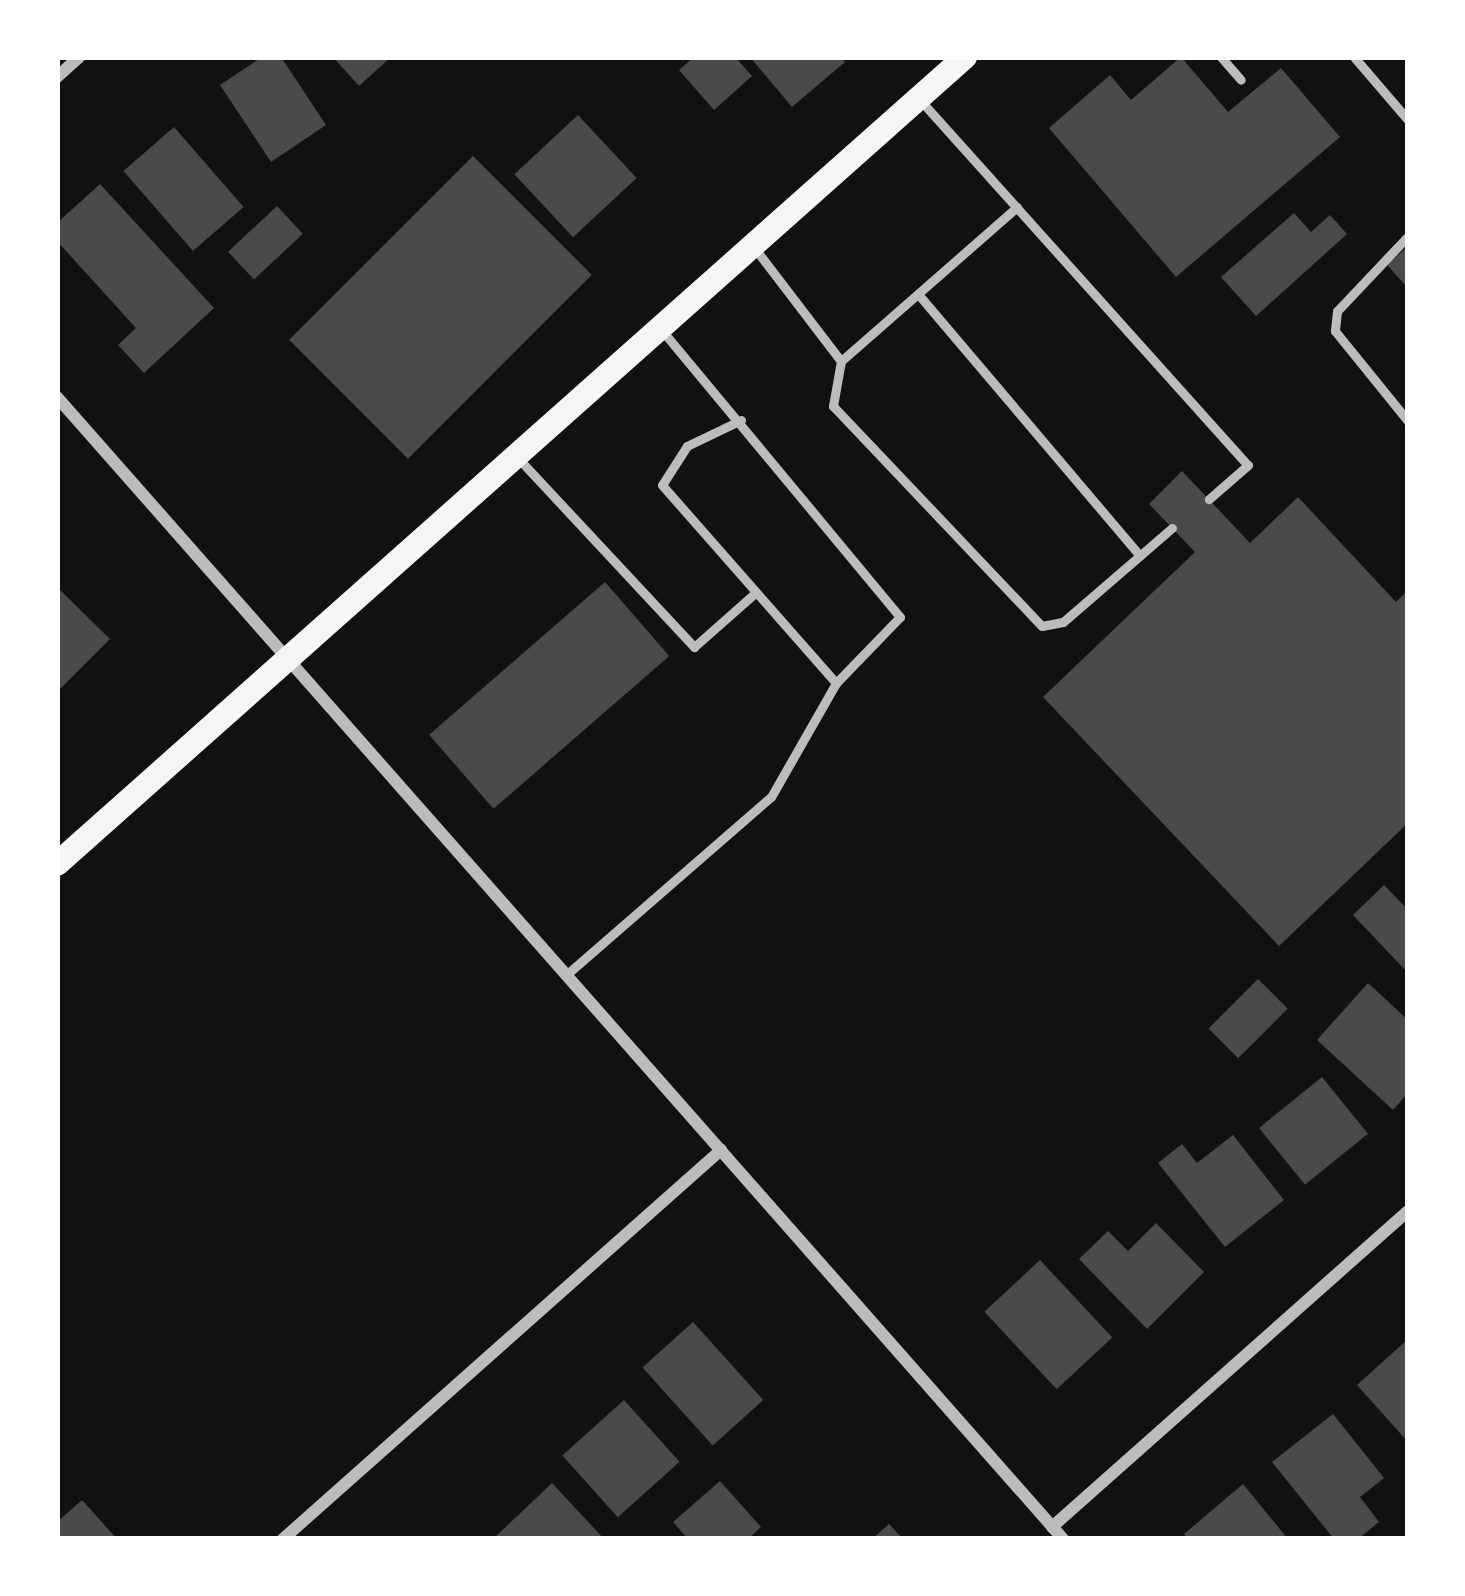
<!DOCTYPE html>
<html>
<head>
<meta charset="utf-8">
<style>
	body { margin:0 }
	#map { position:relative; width:1465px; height:1596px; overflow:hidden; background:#111; font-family:"Zilla Slab",serif }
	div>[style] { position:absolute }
	.building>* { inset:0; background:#4a4a4a; transform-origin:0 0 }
	.service>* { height:9px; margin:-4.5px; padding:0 4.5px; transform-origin:4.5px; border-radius:4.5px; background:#bcbcbc }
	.minor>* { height:12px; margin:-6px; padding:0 6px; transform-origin:6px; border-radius:6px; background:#bcbcbc }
	.secondary>* { height:24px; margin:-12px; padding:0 12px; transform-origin:12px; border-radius:12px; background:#f5f5f5 }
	span { translate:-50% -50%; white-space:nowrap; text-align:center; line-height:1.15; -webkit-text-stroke:10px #fff; paint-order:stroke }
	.frame { position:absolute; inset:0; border:60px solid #fff; pointer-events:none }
</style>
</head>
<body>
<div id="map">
	<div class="building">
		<div style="clip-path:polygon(262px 57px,281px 57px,326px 125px,271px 162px,220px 85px)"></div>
		<div style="clip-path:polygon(333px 57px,391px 57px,359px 86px)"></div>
		<div style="clip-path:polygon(694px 57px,735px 57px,752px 76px,714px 110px,679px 70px)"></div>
		<div style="clip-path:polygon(750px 57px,841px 57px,845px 62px,792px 107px)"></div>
		<div style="clip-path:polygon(1181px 57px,1228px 112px,1281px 68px,1340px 137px,1176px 277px,1049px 128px,1110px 75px,1131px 100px)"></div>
		<div style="left:578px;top:115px;width:86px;height:87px;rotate:47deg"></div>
		<div style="left:174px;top:127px;width:106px;height:67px;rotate:49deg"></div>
		<div style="left:473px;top:156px;width:168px;height:260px;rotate:45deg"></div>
		<div style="clip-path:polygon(100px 184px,214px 308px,144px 373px,118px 345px,136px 328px,57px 241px,57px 223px)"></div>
		<div style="left:277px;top:206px;width:38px;height:67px;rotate:47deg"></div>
		<div style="clip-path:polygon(1294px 213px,1311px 232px,1330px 215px,1347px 234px,1256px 316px,1221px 277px)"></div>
		<div style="clip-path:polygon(1408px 246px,1408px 288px,1387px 265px)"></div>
		<div style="clip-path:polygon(1182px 471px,1250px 543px,1298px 497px,1396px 602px,1408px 590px,1408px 823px,1279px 946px,1043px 697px,1195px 552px,1149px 504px)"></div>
		<div style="left:605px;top:582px;width:98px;height:233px;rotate:49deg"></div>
		<div style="clip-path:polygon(57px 587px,110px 639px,57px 692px)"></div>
		<div style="clip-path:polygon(1384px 885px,1408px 910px,1408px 973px,1353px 915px)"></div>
		<div style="left:1258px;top:979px;width:42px;height:70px;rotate:45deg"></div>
		<div style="clip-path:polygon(1368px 983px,1408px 1020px,1408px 1093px,1393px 1110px,1317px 1040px)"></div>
		<div style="left:1322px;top:1077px;width:73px;height:81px;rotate:51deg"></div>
		<div style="clip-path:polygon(1233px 1135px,1284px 1200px,1225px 1247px,1158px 1163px,1182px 1144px,1197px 1163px)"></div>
		<div style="clip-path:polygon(1156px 1223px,1204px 1272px,1147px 1329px,1079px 1259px,1108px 1231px,1128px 1251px)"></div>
		<div style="left:1040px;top:1260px;width:106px;height:76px;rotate:47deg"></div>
		<div style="left:693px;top:1322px;width:105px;height:68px;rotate:48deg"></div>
		<div style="clip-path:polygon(1408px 1339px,1408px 1442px,1357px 1385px)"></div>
		<div style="left:624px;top:1400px;width:83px;height:83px;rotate:48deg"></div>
		<div style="clip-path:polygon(1333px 1414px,1384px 1478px,1360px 1497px,1379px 1522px,1358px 1539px,1334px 1539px,1272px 1462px)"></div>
		<div style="clip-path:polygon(720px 1481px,761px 1527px,748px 1539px,688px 1539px,673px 1522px)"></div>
		<div style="clip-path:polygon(552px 1483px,604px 1539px,493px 1539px)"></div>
		<div style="clip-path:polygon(1243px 1484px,1288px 1539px,1188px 1539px,1184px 1534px)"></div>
		<div style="clip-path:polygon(82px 1500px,117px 1539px,57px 1539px,57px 1522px)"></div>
		<div style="clip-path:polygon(889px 1524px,903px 1539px,872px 1539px)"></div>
	</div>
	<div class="service">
		<div style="left:1221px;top:57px;width:30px;rotate:49deg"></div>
		<div style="left:1354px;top:57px;width:83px;rotate:49.4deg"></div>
		<div style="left:921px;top:101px;width:489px;rotate:48.1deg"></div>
		<div style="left:1248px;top:465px;width:52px;rotate:138.9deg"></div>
		<div style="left:1017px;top:207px;width:234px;rotate:138.8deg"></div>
		<div style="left:841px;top:361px;width:46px;rotate:100.1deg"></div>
		<div style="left:833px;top:406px;width:303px;rotate:46.5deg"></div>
		<div style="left:1042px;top:626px;width:21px;rotate:-11deg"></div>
		<div style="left:1063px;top:622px;width:144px;rotate:-40.8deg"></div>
		<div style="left:1408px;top:236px;width:103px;rotate:133.4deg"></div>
		<div style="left:1337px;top:311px;width:20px;rotate:96deg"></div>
		<div style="left:1335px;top:331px;width:116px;rotate:51deg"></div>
		<div style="left:753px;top:246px;width:145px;rotate:52.6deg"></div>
		<div style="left:918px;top:294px;width:343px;rotate:49.7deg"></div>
		<div style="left:741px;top:420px;width:60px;rotate:154.3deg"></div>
		<div style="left:687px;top:446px;width:46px;rotate:122.7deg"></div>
		<div style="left:662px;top:485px;width:264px;rotate:48.7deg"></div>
		<div style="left:517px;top:457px;width:260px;rotate:47deg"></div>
		<div style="left:694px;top:647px;width:81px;rotate:-41.5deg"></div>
		<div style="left:566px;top:975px;width:271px;rotate:-41deg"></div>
		<div style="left:771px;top:797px;width:131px;rotate:-60.3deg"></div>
		<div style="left:836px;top:683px;width:92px;rotate:-45.9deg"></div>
		<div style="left:900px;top:617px;width:373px;rotate:-129.7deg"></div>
	</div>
	<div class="minor">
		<div style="left:57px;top:77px;width:30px;rotate:-42deg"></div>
		<div style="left:57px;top:397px;width:1522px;rotate:48.62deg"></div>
		<div style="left:1052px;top:1527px;width:476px;rotate:-41.6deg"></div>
		<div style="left:283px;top:1539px;width:586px;rotate:-41.61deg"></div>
	</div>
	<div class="secondary">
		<div style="left:57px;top:864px;width:1215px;rotate:-41.63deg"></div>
	</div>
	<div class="frame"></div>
</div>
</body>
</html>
